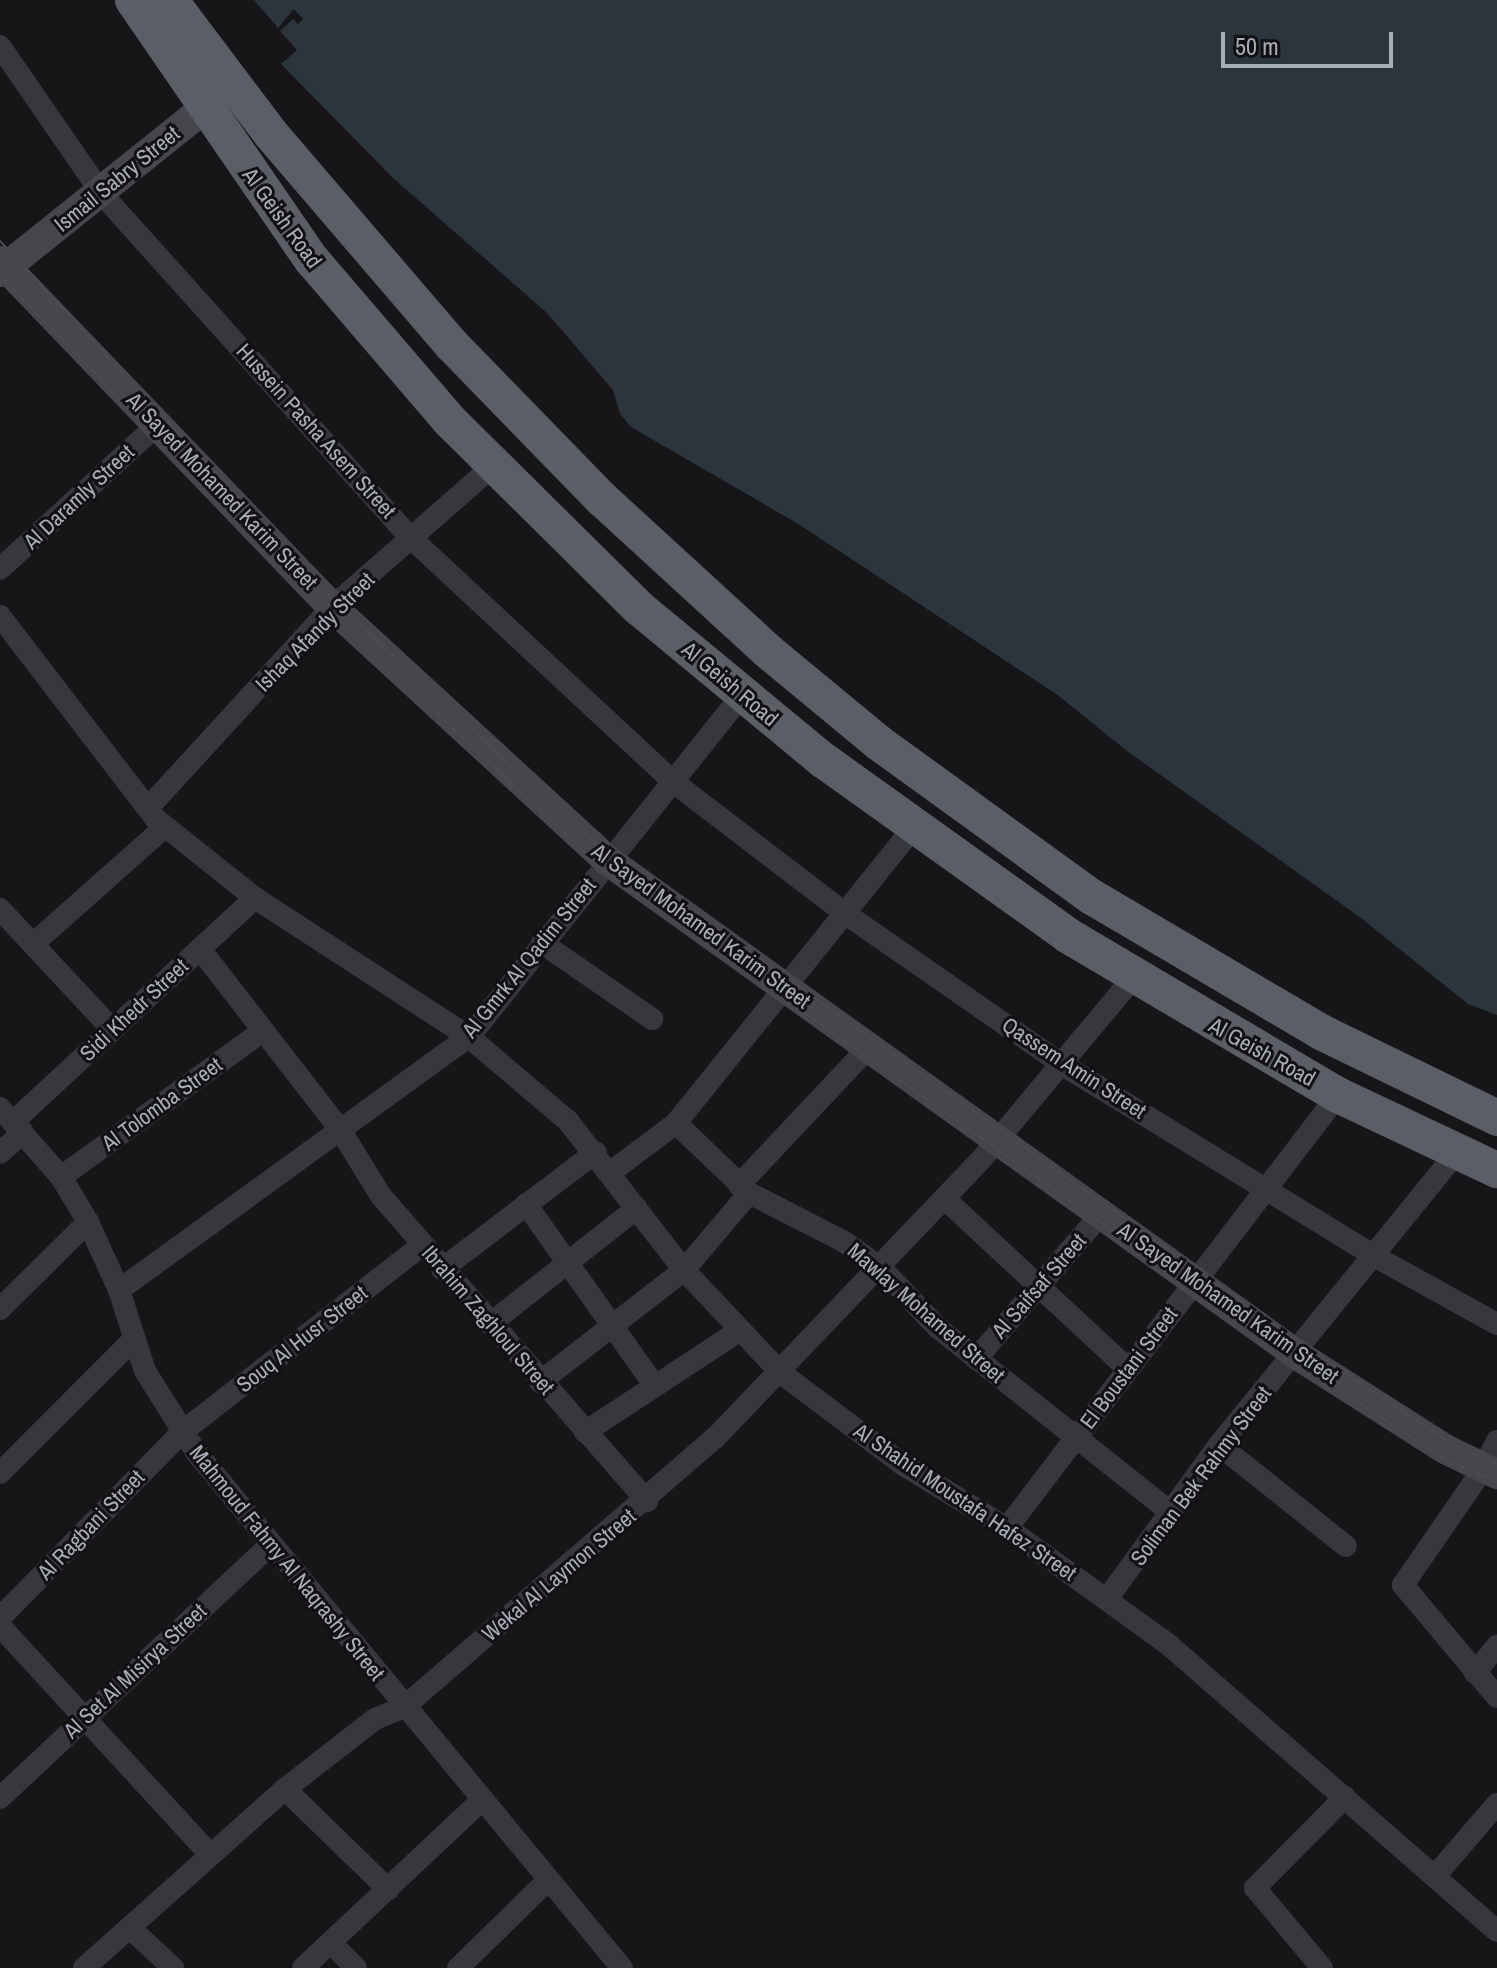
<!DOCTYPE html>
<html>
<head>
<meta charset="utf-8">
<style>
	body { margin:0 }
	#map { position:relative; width:1497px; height:1968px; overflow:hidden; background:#161618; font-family:"Archivo Narrow",sans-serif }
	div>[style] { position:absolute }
	.water>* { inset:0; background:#2c353c }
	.minor>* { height:22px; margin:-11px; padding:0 11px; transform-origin:11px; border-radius:11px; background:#37383d }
	.secondary>* { height:30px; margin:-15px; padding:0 15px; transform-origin:15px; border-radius:15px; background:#45474d }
	.trunk>* { height:36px; margin:-18px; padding:0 18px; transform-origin:18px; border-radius:18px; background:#5b5e65 }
	.tram>* { height:2px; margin:-1px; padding:0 1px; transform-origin:1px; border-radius:1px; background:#4a4c52 }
	span { translate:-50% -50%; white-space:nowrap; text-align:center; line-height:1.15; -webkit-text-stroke:6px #111113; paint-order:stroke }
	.street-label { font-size:22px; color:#a8adb8 }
	.scale { position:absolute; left:1221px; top:32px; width:172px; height:36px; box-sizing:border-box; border:4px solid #a8adb8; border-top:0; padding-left:10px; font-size:24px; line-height:28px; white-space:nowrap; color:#a8adb8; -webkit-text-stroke:6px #111113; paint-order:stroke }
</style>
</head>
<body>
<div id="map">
	<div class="water">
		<div style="clip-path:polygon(254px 0,1497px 0,1497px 1015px,1468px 1004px,1361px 918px,1127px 751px,1059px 696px,800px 525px,631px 427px,620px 414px,613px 390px,547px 313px,393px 178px,281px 64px,297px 50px,280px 31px,293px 19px,298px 24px,303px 19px,294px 9px,278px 28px)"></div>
	</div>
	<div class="minor">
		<div style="left:0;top:46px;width:180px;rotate:55.4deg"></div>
		<div style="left:102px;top:194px;width:464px;rotate:48.1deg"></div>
		<div style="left:412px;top:539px;width:355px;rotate:42.9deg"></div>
		<div style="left:672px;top:781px;width:219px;rotate:37.4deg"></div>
		<div style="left:846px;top:914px;width:264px;rotate:34.8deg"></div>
		<div style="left:1063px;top:1065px;width:367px;rotate:31.5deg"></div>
		<div style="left:1376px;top:1257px;width:138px;rotate:29deg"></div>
		<div style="left:0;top:569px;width:214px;rotate:-42.5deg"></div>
		<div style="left:0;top:616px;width:256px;rotate:52.5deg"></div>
		<div style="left:156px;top:819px;width:127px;rotate:38.6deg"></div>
		<div style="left:255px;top:898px;width:255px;rotate:33deg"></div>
		<div style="left:469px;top:1037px;width:130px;rotate:40.3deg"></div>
		<div style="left:568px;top:1121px;width:189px;rotate:52.1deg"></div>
		<div style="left:684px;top:1270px;width:141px;rotate:46.7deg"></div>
		<div style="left:781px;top:1373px;width:151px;rotate:36.9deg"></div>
		<div style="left:902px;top:1464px;width:123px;rotate:31.4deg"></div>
		<div style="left:1007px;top:1528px;width:200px;rotate:35.8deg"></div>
		<div style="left:1169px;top:1645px;width:435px;rotate:41.1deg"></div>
		<div style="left:148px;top:808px;width:273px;rotate:-47.5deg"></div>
		<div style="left:332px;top:607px;width:214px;rotate:-41.2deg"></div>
		<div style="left:0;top:909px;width:164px;rotate:47deg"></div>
		<div style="left:542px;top:943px;width:134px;rotate:34.6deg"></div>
		<div style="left:33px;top:944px;width:176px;rotate:-41.6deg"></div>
		<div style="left:200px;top:949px;width:230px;rotate:52.2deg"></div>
		<div style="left:341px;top:1131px;width:76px;rotate:58.4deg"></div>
		<div style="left:381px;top:1196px;width:405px;rotate:48.9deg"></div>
		<div style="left:0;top:1108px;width:92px;rotate:48.5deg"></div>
		<div style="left:61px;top:1177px;width:52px;rotate:59deg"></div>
		<div style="left:88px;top:1222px;width:75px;rotate:65.5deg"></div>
		<div style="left:119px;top:1290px;width:85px;rotate:72.2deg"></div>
		<div style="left:145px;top:1371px;width:96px;rotate:57.8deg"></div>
		<div style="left:196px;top:1452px;width:669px;rotate:50.46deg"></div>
		<div style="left:13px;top:1122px;width:330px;rotate:-42.8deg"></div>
		<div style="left:676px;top:1123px;width:101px;rotate:43.8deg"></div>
		<div style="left:749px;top:1193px;width:106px;rotate:27.1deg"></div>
		<div style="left:843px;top:1241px;width:47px;rotate:35.4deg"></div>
		<div style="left:881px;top:1268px;width:81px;rotate:46.5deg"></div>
		<div style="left:937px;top:1327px;width:300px;rotate:38.4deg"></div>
		<div style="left:0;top:1153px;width:31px;rotate:-42deg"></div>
		<div style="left:611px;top:1172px;width:81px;rotate:-37deg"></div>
		<div style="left:676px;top:1123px;width:377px;rotate:-51.2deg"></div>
		<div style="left:61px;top:1177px;width:249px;rotate:-35.9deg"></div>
		<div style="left:739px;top:1185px;width:187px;rotate:-46.7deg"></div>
		<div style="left:945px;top:1199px;width:250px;rotate:42.9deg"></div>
		<div style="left:526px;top:1204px;width:223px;rotate:54.7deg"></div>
		<div style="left:442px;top:1269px;width:193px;rotate:-37.2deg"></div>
		<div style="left:119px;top:1290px;width:432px;rotate:-35.9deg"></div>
		<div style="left:469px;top:1037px;width:438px;rotate:-51.4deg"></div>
		<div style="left:0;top:1309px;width:124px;rotate:-44.7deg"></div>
		<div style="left:490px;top:1324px;width:187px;rotate:-38.3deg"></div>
		<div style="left:976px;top:1359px;width:193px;rotate:-49.2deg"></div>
		<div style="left:540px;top:1382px;width:182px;rotate:-37.9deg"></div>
		<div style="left:684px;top:1270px;width:101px;rotate:-49.8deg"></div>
		<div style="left:585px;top:1432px;width:184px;rotate:-33.3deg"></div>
		<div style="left:1497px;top:1441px;width:31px;rotate:117deg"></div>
		<div style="left:1483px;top:1469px;width:141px;rotate:124.6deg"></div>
		<div style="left:1403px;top:1585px;width:146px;rotate:50deg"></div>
		<div style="left:1219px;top:1445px;width:162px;rotate:38.5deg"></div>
		<div style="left:0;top:1473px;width:190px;rotate:-45deg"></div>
		<div style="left:1007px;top:1528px;width:545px;rotate:-52.6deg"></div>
		<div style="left:1107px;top:1599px;width:190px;rotate:-54deg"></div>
		<div style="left:1219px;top:1445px;width:377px;rotate:-50.9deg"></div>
		<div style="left:0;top:1618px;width:260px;rotate:-45.6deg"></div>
		<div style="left:182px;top:1432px;width:304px;rotate:-37.9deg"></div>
		<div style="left:0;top:1626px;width:309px;rotate:47.4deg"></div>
		<div style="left:1475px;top:1673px;width:35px;rotate:-51deg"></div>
		<div style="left:285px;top:1789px;width:144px;rotate:44.2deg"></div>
		<div style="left:0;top:1798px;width:371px;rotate:-43.1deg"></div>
		<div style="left:1435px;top:1876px;width:95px;rotate:-49.3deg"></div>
		<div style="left:130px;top:1928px;width:59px;rotate:42.9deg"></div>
		<div style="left:331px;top:1943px;width:35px;rotate:45deg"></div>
		<div style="left:84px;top:1968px;width:269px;rotate:-41.7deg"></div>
		<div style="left:285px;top:1789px;width:114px;rotate:-37.9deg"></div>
		<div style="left:375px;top:1719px;width:31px;rotate:-22deg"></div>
		<div style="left:404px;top:1707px;width:411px;rotate:-40.9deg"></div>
		<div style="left:715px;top:1438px;width:383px;rotate:-46.3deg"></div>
		<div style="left:980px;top:1161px;width:239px;rotate:-50.1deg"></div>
		<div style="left:303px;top:1968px;width:244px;rotate:-43.2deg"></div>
		<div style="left:458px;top:1968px;width:123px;rotate:-44.3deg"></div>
		<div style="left:1322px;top:1968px;width:104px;rotate:-129.9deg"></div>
		<div style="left:1255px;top:1888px;width:128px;rotate:-45.3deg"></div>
	</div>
	<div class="secondary">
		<div style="left:0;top:261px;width:480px;rotate:46.2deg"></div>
		<div style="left:332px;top:607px;width:374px;rotate:42.6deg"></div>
		<div style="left:607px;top:860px;width:848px;rotate:35.64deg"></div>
		<div style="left:1296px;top:1354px;width:177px;rotate:32.5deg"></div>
		<div style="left:1445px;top:1449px;width:58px;rotate:25.7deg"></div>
		<div style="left:0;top:272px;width:285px;rotate:-38.7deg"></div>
	</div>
	<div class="trunk">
		<div style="left:133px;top:0;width:316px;rotate:55.5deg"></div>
		<div style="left:312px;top:260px;width:212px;rotate:49.4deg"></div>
		<div style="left:450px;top:421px;width:266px;rotate:44.7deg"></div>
		<div style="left:639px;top:608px;width:239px;rotate:39.6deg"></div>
		<div style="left:823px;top:760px;width:300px;rotate:35.6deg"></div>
		<div style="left:1067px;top:935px;width:315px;rotate:30.6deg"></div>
		<div style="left:1338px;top:1095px;width:176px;rotate:25.3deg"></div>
		<div style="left:170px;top:0;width:168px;rotate:53deg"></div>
		<div style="left:271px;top:134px;width:279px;rotate:49.4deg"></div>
		<div style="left:453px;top:346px;width:214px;rotate:45.8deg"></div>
		<div style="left:602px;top:499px;width:226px;rotate:42.5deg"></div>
		<div style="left:769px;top:652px;width:143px;rotate:39.6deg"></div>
		<div style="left:879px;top:743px;width:263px;rotate:35.9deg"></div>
		<div style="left:1092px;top:897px;width:266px;rotate:30.5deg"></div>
		<div style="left:1321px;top:1032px;width:196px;rotate:26deg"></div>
	</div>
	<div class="tram">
		<div style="left:0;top:241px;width:494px;rotate:47.1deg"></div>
		<div style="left:336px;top:603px;width:345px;rotate:42.9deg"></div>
		<div style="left:589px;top:838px;width:876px;rotate:35.38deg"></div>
		<div style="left:1303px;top:1345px;width:179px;rotate:33.6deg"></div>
		<div style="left:1452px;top:1444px;width:49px;rotate:24deg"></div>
		<div style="left:0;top:276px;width:436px;rotate:45.6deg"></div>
		<div style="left:394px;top:673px;width:292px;rotate:43.2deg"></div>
		<div style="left:607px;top:873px;width:848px;rotate:35.3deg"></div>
		<div style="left:1299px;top:1363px;width:173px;rotate:33.4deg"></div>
		<div style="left:1443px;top:1458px;width:59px;rotate:24deg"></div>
	</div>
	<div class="street-label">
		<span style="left:117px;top:179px;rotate:-39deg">Ismail Sabry Street</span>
		<span style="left:282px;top:218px;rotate:54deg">Al Geish Road</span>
		<span style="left:316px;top:431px;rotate:48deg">Hussein Pasha Asem Street</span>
		<span style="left:222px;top:491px;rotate:46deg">Al Sayed Mohamed Karim Street</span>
		<span style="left:79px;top:497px;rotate:-43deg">Al Daramly Street</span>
		<span style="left:315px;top:632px;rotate:-45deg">Ishaq Afandy Street</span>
		<span style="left:730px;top:684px;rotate:40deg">Al Geish Road</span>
		<span style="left:701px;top:926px;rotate:36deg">Al Sayed Mohamed Karim Street</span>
		<span style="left:529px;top:958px;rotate:-51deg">Al Gmrk Al Qadim Street</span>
		<span style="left:134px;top:1010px;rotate:-43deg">Sidi Khedr Street</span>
		<span style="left:1262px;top:1052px;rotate:29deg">Al Geish Road</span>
		<span style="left:1074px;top:1068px;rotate:33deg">Qassem Amin Street</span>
		<span style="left:162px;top:1104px;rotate:-36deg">Al Tolomba Street</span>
		<span style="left:1039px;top:1286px;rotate:-49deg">Al Saifsaf Street</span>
		<span style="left:1228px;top:1303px;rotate:35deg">Al Sayed Mohamed Karim Street</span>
		<span style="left:926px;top:1313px;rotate:41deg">Mawlay Mohamed Street</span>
		<span style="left:488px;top:1320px;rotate:49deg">Ibrahim Zaghloul Street</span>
		<span style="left:302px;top:1339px;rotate:-38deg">Souq Al Husr Street</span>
		<span style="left:1129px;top:1368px;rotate:-53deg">El Boustani Street</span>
		<span style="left:1201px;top:1476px;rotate:-53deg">Soliman Bek Rahmy Street</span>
		<span style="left:965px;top:1502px;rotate:34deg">Al Shahid Moustafa Hafez Street</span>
		<span style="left:91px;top:1525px;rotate:-46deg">Al Ragbani Street</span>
		<span style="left:287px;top:1563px;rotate:51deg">Mahmoud Fahmy Al Naqrashy Street</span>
		<span style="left:559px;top:1575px;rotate:-40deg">Wekal Al Laymon Street</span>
		<span style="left:135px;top:1671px;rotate:-43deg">Al Set Al Misirya Street</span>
	</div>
	<div class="scale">50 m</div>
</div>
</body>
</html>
